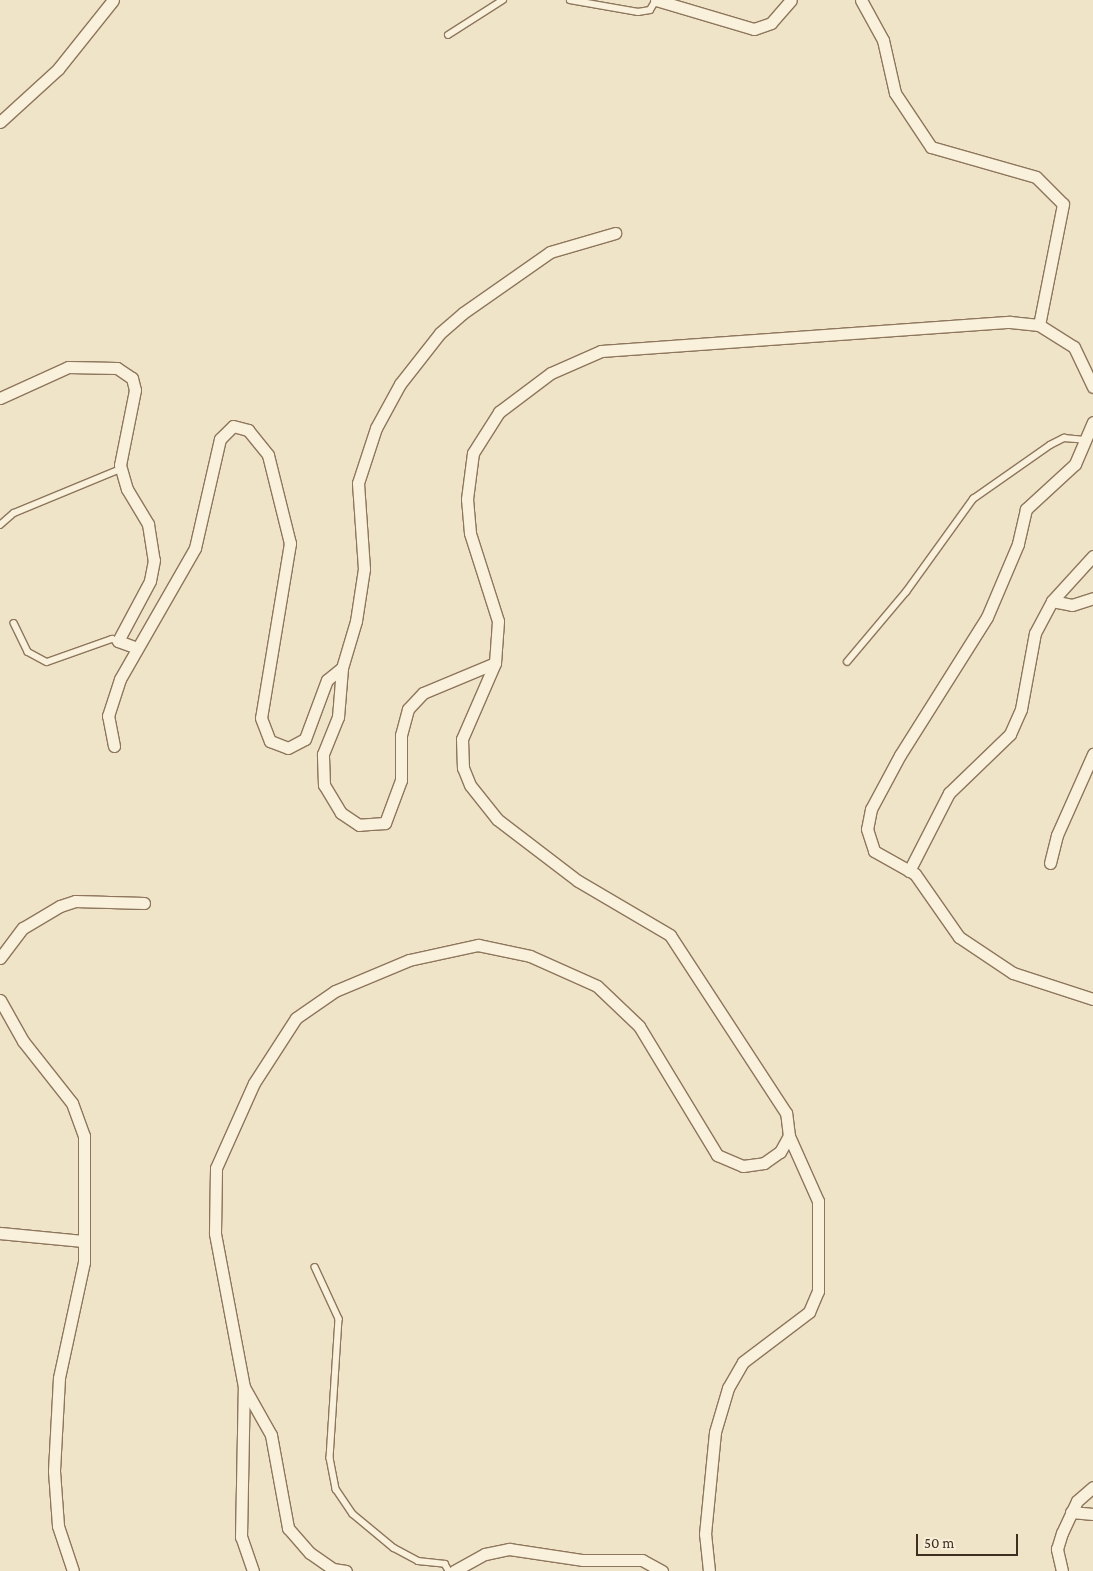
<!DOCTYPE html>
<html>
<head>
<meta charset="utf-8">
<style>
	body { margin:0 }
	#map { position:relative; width:1093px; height:1571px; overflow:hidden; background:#f0e4c8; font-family:"Crimson Pro",serif }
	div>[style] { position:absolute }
	.roads { filter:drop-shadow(1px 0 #8d765c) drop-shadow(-1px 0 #8d765c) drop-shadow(0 1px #8d765c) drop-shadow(0 -1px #8d765c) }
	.lane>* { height:5.5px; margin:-2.75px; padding:0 2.75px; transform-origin:2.75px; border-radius:2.75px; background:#faf1dc }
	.street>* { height:11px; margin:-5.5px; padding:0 5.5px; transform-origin:5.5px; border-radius:5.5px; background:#faf1dc }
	span { translate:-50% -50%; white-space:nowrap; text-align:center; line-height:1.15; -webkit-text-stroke:4px #f7eed8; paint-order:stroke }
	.scale { position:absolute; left:916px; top:1534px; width:102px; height:22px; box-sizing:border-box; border:2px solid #3d2e20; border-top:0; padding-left:6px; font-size:15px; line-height:18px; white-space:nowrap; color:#3d2e20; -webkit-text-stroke:4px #f7eed8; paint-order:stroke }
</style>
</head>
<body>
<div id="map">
	<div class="roads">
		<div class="lane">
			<div style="left:570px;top:0;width:69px;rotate:10deg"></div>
			<div style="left:638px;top:12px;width:12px;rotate:-9deg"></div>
			<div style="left:650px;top:10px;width:12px;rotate:-59deg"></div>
			<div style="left:448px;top:35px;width:65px;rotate:-32.5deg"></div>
			<div style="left:0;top:525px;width:18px;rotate:-41deg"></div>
			<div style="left:14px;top:513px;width:116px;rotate:-22.4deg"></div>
			<div style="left:14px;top:623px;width:32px;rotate:64deg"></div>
			<div style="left:28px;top:652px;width:21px;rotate:28deg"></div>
			<div style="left:47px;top:662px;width:69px;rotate:-19.5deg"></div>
			<div style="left:112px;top:639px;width:6px;rotate:18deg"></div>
			<div style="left:847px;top:662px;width:92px;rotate:-49.9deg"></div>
			<div style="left:906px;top:592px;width:115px;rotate:-54.2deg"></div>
			<div style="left:973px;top:499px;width:94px;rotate:-35deg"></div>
			<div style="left:1050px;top:445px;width:16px;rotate:-27deg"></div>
			<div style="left:1064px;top:438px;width:21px;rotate:5deg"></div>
			<div style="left:315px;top:1267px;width:57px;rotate:65.2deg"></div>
			<div style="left:339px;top:1319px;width:139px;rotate:93.7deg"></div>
			<div style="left:330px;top:1458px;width:32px;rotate:79deg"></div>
			<div style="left:336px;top:1489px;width:30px;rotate:56deg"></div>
			<div style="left:353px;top:1514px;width:53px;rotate:39.7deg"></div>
			<div style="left:394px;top:1548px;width:27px;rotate:28deg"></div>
			<div style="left:418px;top:1561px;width:27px;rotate:6deg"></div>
			<div style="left:445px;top:1564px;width:8px;rotate:60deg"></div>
		</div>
		<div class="street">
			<div style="left:656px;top:0;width:102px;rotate:16.5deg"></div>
			<div style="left:754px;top:29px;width:18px;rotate:-19deg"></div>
			<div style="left:771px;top:23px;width:30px;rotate:-49deg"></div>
			<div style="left:861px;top:0;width:46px;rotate:61.2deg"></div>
			<div style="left:883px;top:40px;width:54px;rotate:77.2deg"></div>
			<div style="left:895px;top:93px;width:65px;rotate:56.3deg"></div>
			<div style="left:931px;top:147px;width:109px;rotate:15.9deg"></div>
			<div style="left:1036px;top:177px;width:38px;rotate:45deg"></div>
			<div style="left:1063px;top:204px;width:123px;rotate:101.2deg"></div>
			<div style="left:0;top:122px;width:79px;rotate:-42.4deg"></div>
			<div style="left:58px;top:69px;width:88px;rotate:-51.4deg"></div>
			<div style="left:0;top:398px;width:75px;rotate:-24.5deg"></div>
			<div style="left:68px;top:367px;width:49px;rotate:1.2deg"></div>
			<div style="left:117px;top:368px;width:18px;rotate:34deg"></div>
			<div style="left:132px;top:378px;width:12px;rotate:76deg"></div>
			<div style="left:135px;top:390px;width:76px;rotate:101.3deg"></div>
			<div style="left:120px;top:465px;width:25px;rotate:74deg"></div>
			<div style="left:127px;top:489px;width:41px;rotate:59deg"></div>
			<div style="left:148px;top:524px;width:36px;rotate:81deg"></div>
			<div style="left:154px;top:560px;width:21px;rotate:101deg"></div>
			<div style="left:150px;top:581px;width:68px;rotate:118.1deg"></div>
			<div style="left:118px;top:641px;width:20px;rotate:20deg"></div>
			<div style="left:1093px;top:422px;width:46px;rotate:113.2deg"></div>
			<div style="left:1075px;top:464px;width:67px;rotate:137.4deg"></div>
			<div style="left:1026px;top:509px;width:36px;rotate:103deg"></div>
			<div style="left:1018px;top:544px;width:79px;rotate:113deg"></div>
			<div style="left:987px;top:617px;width:163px;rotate:122.2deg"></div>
			<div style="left:900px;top:755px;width:61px;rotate:118.2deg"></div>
			<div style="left:871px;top:809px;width:20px;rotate:101deg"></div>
			<div style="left:867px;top:829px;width:23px;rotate:72deg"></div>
			<div style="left:874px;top:851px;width:47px;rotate:29.3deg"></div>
			<div style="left:915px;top:874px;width:77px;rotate:55.1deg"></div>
			<div style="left:959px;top:937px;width:65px;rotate:33.7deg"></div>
			<div style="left:1013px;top:973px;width:84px;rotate:18deg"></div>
			<div style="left:1052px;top:601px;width:20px;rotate:11deg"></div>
			<div style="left:1072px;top:605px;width:22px;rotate:-18deg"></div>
			<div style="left:495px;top:663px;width:78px;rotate:157.4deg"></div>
			<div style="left:423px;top:693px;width:22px;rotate:133deg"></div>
			<div style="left:408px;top:709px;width:27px;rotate:105deg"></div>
			<div style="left:401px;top:735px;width:45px;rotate:90deg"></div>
			<div style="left:401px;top:780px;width:46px;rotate:110.4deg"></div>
			<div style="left:385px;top:823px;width:26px;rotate:176deg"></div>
			<div style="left:359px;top:825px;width:22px;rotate:-146deg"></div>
			<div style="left:341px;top:813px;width:33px;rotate:-121deg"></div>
			<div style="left:324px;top:785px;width:31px;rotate:-92deg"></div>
			<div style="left:323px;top:754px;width:40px;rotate:-68deg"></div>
			<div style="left:338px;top:717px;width:49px;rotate:-85.3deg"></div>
			<div style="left:342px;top:668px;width:49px;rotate:-73.4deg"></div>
			<div style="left:356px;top:621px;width:53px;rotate:-81.3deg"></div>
			<div style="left:364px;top:569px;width:86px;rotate:-94deg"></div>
			<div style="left:358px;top:483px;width:58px;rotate:-71.9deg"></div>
			<div style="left:376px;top:428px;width:50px;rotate:-61.4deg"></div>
			<div style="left:400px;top:384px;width:65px;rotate:-51.9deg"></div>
			<div style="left:440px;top:333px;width:30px;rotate:-41deg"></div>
			<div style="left:463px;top:313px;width:106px;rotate:-35deg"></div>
			<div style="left:550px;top:252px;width:68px;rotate:-16.3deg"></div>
			<div style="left:114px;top:746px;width:31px;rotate:-101deg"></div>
			<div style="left:108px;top:716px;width:39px;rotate:-72deg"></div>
			<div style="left:120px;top:679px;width:151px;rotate:-60.2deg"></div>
			<div style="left:195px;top:548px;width:112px;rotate:-77.1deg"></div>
			<div style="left:220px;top:439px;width:18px;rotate:-45deg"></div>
			<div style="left:233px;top:426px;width:16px;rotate:15deg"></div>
			<div style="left:248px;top:430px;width:32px;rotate:51deg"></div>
			<div style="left:268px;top:455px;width:91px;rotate:76deg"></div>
			<div style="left:290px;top:543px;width:177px;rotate:99.4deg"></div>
			<div style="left:261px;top:718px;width:25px;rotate:69deg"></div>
			<div style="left:270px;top:741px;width:19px;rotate:21deg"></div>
			<div style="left:288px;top:748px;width:19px;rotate:-28deg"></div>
			<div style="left:305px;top:739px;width:63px;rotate:-69.6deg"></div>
			<div style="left:327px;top:680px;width:19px;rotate:-39deg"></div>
			<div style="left:1050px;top:863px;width:29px;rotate:-76deg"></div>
			<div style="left:1057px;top:835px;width:89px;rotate:-66deg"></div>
			<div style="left:909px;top:871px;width:88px;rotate:-62.9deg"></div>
			<div style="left:949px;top:793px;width:85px;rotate:-44deg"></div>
			<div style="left:1010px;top:734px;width:27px;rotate:-66deg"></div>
			<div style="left:1021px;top:709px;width:77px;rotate:-79.6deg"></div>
			<div style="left:1035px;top:633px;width:36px;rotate:-62deg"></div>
			<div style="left:1052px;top:601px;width:61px;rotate:-47.7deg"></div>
			<div style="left:0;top:958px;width:38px;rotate:-53deg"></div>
			<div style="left:23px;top:928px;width:43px;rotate:-30.7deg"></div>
			<div style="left:60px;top:906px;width:16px;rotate:-18deg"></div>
			<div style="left:75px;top:901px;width:69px;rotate:1.7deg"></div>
			<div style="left:0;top:1000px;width:47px;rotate:60.7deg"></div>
			<div style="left:23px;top:1041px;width:79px;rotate:51.7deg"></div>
			<div style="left:72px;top:1103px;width:35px;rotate:70deg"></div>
			<div style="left:84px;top:1136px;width:126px;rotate:90deg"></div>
			<div style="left:84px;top:1262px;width:119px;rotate:102.2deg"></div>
			<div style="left:59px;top:1378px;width:93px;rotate:93.1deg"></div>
			<div style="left:54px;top:1471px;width:55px;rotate:85.8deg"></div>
			<div style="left:58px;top:1526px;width:47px;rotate:71.6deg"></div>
			<div style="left:0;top:1233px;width:83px;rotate:5.5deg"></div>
			<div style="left:244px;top:1387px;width:55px;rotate:60.6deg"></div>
			<div style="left:271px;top:1435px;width:95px;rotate:79.6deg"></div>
			<div style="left:288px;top:1528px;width:33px;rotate:49deg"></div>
			<div style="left:310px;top:1553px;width:28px;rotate:35deg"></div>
			<div style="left:333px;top:1569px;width:13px;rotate:9deg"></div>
			<div style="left:1071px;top:1512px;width:22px;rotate:5deg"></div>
			<div style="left:253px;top:1571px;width:36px;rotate:-109deg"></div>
			<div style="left:241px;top:1537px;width:150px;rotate:-88.9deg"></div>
			<div style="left:244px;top:1387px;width:157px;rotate:-100.7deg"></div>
			<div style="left:215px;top:1233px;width:65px;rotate:-89.1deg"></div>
			<div style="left:216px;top:1168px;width:93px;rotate:-65.9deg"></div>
			<div style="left:254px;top:1083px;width:77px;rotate:-57.1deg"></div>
			<div style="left:296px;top:1018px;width:47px;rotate:-34.7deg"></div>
			<div style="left:335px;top:991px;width:80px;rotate:-22.7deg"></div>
			<div style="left:409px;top:960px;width:71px;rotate:-12.3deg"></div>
			<div style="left:478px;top:945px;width:53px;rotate:11.9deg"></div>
			<div style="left:530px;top:956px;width:73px;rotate:24.1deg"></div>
			<div style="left:597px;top:986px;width:58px;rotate:43.6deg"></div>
			<div style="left:639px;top:1026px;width:151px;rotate:58.8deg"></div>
			<div style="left:717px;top:1155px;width:28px;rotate:23deg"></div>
			<div style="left:743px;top:1166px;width:21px;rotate:-8deg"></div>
			<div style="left:764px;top:1163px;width:19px;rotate:-35deg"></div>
			<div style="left:780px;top:1152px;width:18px;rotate:-61deg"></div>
			<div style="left:789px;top:1136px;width:23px;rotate:-97deg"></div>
			<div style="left:786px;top:1113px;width:212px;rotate:-123.1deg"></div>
			<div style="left:670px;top:935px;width:107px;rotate:-149.6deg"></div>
			<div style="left:578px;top:881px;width:102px;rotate:-142.6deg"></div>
			<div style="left:497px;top:819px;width:43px;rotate:-128.5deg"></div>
			<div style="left:470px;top:785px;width:18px;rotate:-112deg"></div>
			<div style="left:463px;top:768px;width:29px;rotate:-92deg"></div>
			<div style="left:462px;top:739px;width:83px;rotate:-66.5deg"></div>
			<div style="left:495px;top:663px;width:42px;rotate:-85.9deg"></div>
			<div style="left:498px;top:621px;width:92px;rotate:-107.7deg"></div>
			<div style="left:470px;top:533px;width:34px;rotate:-95deg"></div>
			<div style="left:467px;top:499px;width:46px;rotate:-82.6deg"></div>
			<div style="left:473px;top:453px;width:49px;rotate:-57.6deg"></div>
			<div style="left:499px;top:412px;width:65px;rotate:-36.9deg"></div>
			<div style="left:551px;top:373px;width:55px;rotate:-23.7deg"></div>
			<div style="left:601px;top:351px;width:410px;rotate:-4.1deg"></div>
			<div style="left:1010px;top:322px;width:29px;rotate:6deg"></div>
			<div style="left:1039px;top:325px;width:41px;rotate:32.2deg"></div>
			<div style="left:1074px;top:347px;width:44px;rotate:64.6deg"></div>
			<div style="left:454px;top:1571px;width:35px;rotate:-29deg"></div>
			<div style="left:485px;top:1554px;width:25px;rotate:-12deg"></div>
			<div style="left:509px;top:1549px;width:75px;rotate:8.5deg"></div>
			<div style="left:583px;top:1560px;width:59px"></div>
			<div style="left:642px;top:1560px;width:23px;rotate:29deg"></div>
			<div style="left:709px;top:1571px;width:37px;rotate:-96deg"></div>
			<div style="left:705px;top:1534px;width:102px;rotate:-84.4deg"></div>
			<div style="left:715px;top:1432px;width:46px;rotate:-73.5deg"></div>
			<div style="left:728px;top:1388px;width:30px;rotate:-60deg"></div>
			<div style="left:743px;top:1362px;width:83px;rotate:-37.1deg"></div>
			<div style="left:809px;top:1312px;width:23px;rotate:-67deg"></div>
			<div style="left:818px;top:1291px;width:90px;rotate:-90deg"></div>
			<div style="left:818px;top:1201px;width:71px;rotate:-114deg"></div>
			<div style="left:1062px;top:1571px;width:23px;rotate:-103deg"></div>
			<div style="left:1057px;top:1549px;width:17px;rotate:-73deg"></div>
			<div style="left:1062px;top:1533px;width:35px;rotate:-65deg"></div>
			<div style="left:1077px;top:1501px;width:21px;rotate:-41deg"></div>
		</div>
	</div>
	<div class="scale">50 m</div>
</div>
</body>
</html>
